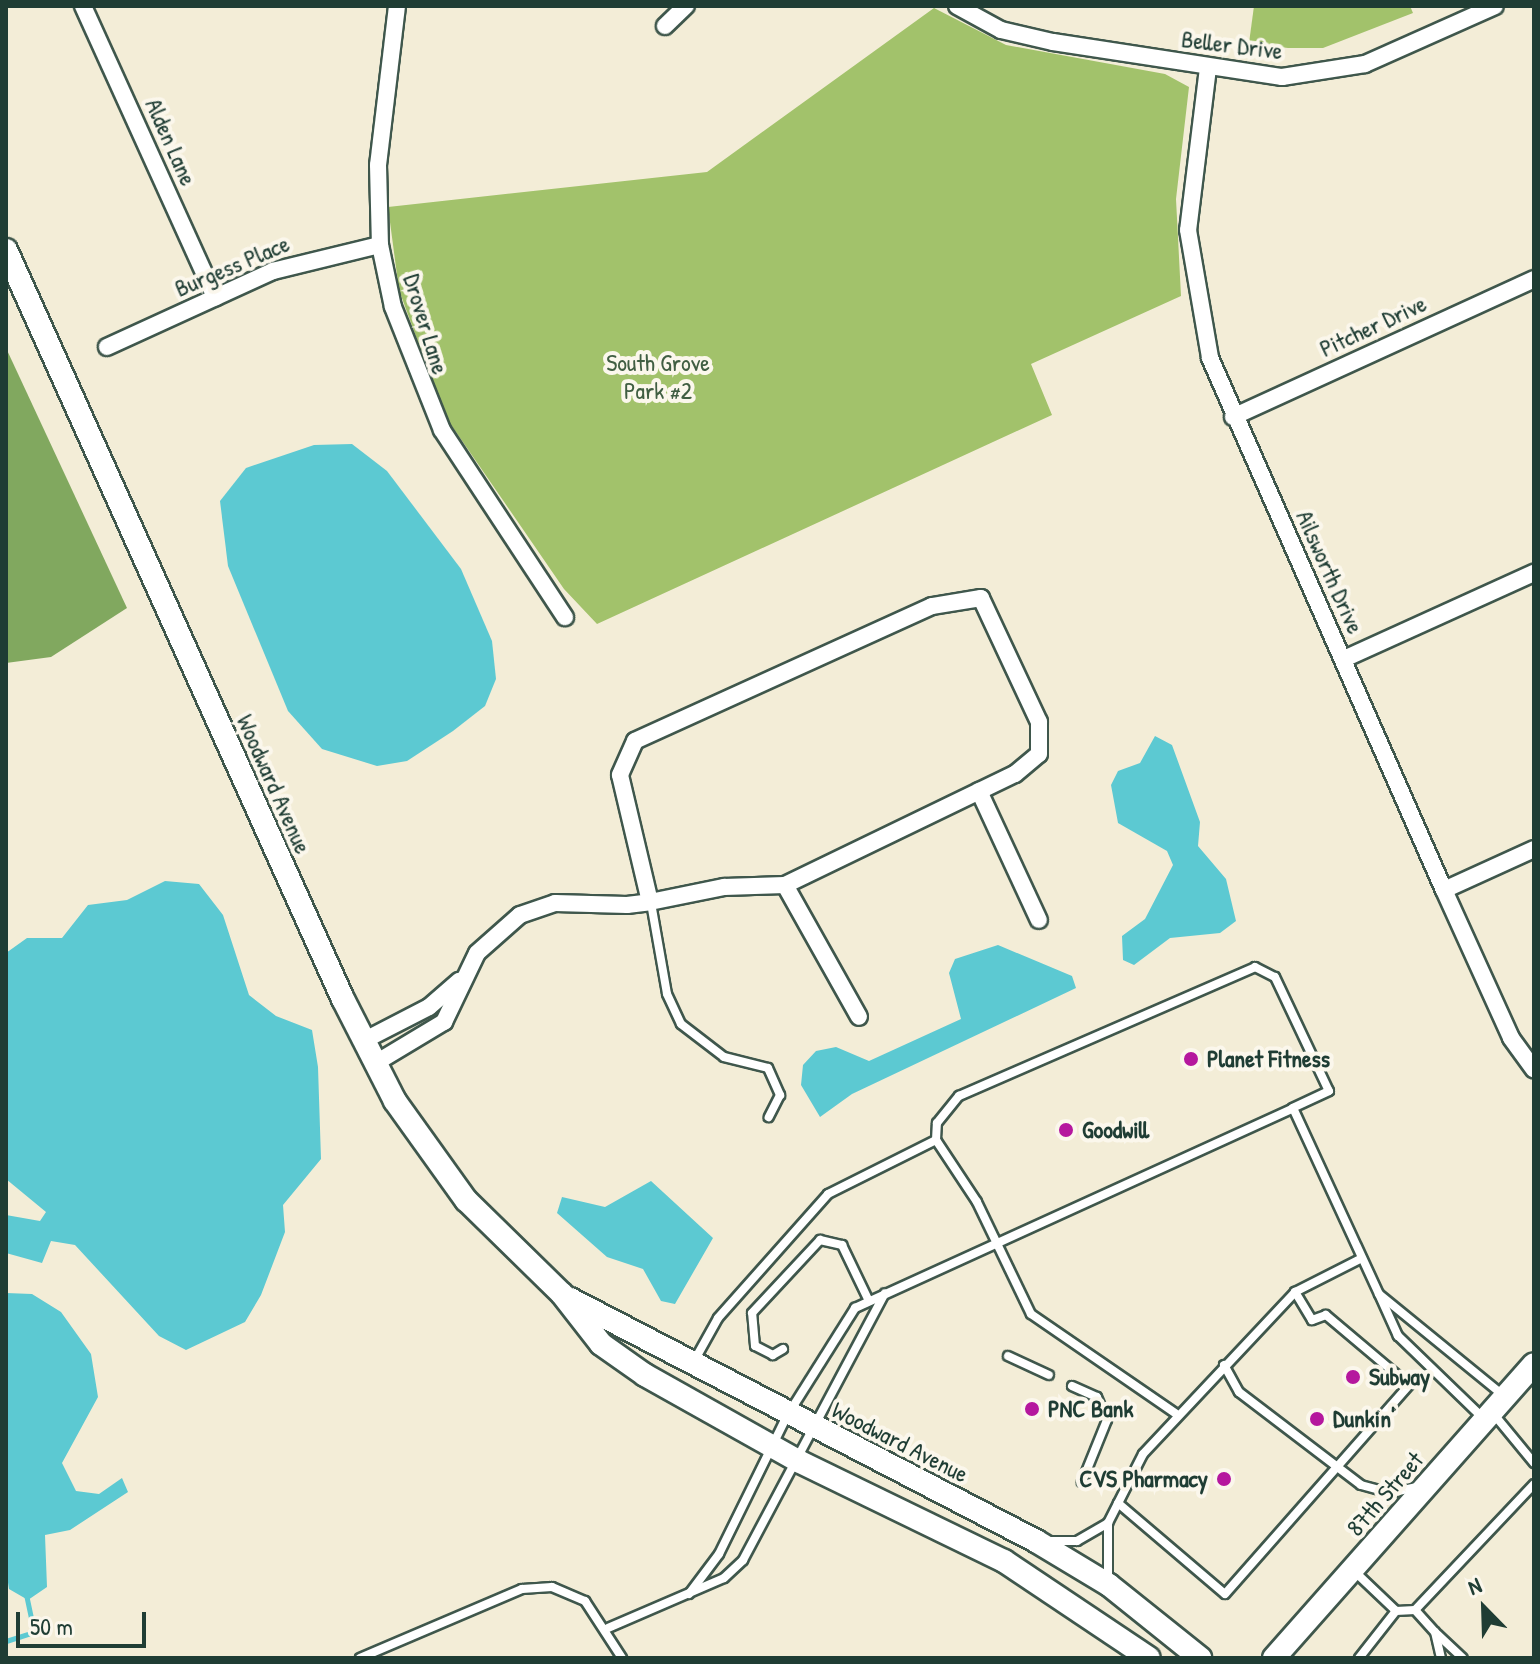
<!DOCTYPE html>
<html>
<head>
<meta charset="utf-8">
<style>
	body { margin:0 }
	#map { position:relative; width:1540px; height:1664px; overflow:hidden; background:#f3edd7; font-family:"Patrick Hand",sans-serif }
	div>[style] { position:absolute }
	.green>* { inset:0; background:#a2c26b }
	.forest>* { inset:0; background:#81a85f }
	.water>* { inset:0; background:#5cc9d2 }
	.stream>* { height:5px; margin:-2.5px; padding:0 2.5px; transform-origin:2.5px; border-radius:2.5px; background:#5cc9d2 }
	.roads { filter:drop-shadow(2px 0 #3f574c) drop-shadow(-2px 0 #3f574c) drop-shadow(0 2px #3f574c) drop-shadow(0 -2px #3f574c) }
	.lane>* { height:8px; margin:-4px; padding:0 4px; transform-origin:4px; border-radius:4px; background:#fff }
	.street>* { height:16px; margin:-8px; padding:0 8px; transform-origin:8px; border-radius:8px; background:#fff }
	.secondary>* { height:22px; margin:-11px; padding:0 11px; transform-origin:11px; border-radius:11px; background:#fff }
	.dots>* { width:22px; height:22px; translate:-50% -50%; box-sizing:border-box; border:4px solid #fbf7ec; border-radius:50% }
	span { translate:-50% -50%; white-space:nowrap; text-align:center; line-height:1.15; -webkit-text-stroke:8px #fbf7ec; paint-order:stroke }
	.street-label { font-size:24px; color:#1f3d34 }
	.park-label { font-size:24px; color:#405e42 }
	.poi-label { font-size:24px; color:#1f3d34; font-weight:700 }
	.left { translate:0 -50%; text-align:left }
	.right { translate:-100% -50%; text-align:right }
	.frame { position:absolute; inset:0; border:8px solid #1f3d34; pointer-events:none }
	.north { position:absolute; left:1444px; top:1568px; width:80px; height:80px; -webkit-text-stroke:6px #fbf7ec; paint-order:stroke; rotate:337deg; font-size:22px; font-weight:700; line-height:32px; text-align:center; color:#1f3d34 }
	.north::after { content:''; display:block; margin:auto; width:28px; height:36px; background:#1f3d34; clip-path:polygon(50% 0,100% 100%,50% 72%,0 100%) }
	.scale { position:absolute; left:16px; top:1612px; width:130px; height:36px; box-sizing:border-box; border:4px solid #1f3d34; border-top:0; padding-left:10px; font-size:24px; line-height:28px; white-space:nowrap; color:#1f3d34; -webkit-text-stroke:6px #fbf7ec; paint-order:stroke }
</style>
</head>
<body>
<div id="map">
	<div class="green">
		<div style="clip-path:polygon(1254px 6px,1410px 6px,1413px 13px,1323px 48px,1288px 48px,1249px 43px)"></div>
		<div style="clip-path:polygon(934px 8px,1006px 45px,1165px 74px,1189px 87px,1176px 199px,1181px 296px,1031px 364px,1052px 415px,597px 624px,564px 589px,445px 416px,399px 290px,388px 207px,707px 172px)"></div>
	</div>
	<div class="forest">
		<div style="clip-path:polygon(6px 348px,127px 608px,51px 657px,6px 663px)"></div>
	</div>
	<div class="water">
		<div style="clip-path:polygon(352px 444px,387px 471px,461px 569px,492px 641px,496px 679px,485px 706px,453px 731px,407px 761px,377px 766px,322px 749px,288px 711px,228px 566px,220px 501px,246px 468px,314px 445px)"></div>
		<div style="clip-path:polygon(1155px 736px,1172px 745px,1200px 822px,1198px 846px,1226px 879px,1236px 921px,1220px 933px,1170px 938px,1134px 965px,1123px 960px,1122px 936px,1145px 919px,1173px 865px,1167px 851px,1118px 823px,1111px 785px,1118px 771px,1140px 763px)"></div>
		<div style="clip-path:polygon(165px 881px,199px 884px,223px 915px,249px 995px,276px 1016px,312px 1030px,318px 1067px,321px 1159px,283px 1205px,285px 1232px,261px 1295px,245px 1322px,186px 1350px,159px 1336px,75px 1245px,51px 1241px,42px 1263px,6px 1253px,6px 1215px,40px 1221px,46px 1212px,6px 1179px,6px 953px,27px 938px,62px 938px,88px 905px,127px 900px)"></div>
		<div style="clip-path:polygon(998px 945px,1072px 976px,1076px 988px,852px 1094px,820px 1117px,801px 1085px,803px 1065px,816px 1051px,836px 1047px,869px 1061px,961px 1019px,949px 973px,955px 959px)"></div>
		<div style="clip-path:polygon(651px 1181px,713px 1238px,675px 1304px,661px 1301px,643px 1269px,607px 1257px,557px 1213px,562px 1197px,605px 1207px)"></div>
		<div style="clip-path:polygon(6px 1293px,32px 1294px,61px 1312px,91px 1354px,98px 1397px,62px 1463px,76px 1491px,99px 1494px,122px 1478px,128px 1492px,70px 1530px,45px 1535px,47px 1587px,28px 1600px,9px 1589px,6px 1570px)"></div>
	</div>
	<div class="stream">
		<div style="left:6px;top:1641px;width:29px;rotate:-18deg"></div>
		<div style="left:34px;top:1632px;width:38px;rotate:-102deg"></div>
	</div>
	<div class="roads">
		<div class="lane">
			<div style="left:651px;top:903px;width:92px;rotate:80deg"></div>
			<div style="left:667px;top:994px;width:33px;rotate:65deg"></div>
			<div style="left:681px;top:1024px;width:54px;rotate:37.5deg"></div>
			<div style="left:724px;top:1057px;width:45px;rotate:14deg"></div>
			<div style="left:768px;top:1068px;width:30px;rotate:66deg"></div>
			<div style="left:780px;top:1095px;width:25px;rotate:117deg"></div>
			<div style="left:936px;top:1140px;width:17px;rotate:-87deg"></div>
			<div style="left:937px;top:1123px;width:35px;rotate:-51deg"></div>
			<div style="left:959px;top:1096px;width:323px;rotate:-23.5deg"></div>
			<div style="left:1255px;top:967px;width:22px;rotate:27deg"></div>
			<div style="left:1275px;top:977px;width:126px;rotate:64.7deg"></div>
			<div style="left:1329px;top:1091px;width:40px;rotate:155deg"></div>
			<div style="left:783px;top:1349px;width:12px;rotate:149deg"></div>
			<div style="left:773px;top:1355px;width:20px;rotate:-153deg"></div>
			<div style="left:755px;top:1346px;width:33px;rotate:-95deg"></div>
			<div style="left:752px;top:1313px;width:100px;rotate:-47deg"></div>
			<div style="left:820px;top:1240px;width:23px;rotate:13deg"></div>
			<div style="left:842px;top:1245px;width:62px;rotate:64.3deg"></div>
			<div style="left:1008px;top:1356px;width:45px;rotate:24.9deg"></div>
			<div style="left:693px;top:1363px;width:51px;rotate:-60.9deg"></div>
			<div style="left:718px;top:1318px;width:166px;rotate:-48.4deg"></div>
			<div style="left:828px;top:1194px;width:121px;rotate:-26.6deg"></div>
			<div style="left:936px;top:1140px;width:74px;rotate:56.5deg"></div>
			<div style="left:977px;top:1202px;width:124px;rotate:64.3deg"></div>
			<div style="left:1031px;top:1314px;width:175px;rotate:34.5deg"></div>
			<div style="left:1224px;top:1365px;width:31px;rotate:61deg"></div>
			<div style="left:1239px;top:1392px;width:153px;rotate:37.3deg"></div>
			<div style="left:1361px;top:1485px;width:30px;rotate:15deg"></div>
			<div style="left:1390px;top:1493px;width:31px;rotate:-13deg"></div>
			<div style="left:1072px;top:1386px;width:27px;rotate:24deg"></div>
			<div style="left:1097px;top:1397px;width:25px;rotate:67deg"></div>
			<div style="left:1107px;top:1420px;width:67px;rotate:112deg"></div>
			<div style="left:1492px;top:1412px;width:66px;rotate:50.5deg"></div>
			<div style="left:1482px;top:1417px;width:117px;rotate:-136deg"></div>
			<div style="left:1398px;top:1336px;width:46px;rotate:-114.3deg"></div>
			<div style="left:1379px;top:1294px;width:161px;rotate:39.2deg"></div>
			<div style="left:1118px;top:1503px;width:140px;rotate:40.4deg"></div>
			<div style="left:1225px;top:1594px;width:278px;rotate:-48.6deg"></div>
			<div style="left:1409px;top:1385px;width:109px;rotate:-139.9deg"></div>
			<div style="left:1326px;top:1315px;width:15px;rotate:160deg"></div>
			<div style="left:1312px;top:1320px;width:33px;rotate:-121deg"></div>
			<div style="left:1046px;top:1541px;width:31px"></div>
			<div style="left:1077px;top:1541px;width:36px;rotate:-30deg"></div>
			<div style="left:1353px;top:1570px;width:59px;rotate:43.6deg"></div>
			<div style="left:1396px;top:1611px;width:19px;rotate:-3deg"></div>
			<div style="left:1415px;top:1610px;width:173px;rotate:-46.6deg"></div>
			<div style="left:1108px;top:1581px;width:58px;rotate:-90deg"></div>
			<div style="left:1108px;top:1523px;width:77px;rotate:-63.1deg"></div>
			<div style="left:1143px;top:1454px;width:222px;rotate:-46.8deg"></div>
			<div style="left:1295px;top:1292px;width:73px;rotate:-26.9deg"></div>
			<div style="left:689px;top:1594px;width:50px;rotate:-53.1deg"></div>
			<div style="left:719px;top:1554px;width:154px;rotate:-63.8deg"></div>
			<div style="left:787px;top:1416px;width:128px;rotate:-57.8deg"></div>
			<div style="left:855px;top:1308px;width:482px;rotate:-24.5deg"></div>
			<div style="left:1293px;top:1108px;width:205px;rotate:65.2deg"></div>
			<div style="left:1415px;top:1610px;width:30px;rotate:48deg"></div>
			<div style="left:1435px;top:1632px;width:27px;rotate:77deg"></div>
			<div style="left:608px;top:1628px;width:126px;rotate:-23.3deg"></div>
			<div style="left:724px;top:1578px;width:26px;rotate:-43deg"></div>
			<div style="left:743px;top:1560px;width:302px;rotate:-62deg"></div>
			<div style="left:1437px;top:1634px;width:35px;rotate:43deg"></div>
			<div style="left:360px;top:1658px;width:176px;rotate:-23.1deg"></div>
			<div style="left:522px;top:1589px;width:30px;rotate:-4deg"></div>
			<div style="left:552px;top:1587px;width:36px;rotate:23deg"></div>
			<div style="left:585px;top:1601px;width:68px;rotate:57deg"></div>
			<div style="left:1359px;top:1658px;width:60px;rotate:-51.8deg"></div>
		</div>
		<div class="street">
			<div style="left:83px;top:6px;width:320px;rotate:65.6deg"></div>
			<div style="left:397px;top:6px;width:160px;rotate:96.8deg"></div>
			<div style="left:378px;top:165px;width:80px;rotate:88.6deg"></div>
			<div style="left:380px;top:245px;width:63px;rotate:78.2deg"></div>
			<div style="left:393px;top:307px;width:132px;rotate:68.3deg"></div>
			<div style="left:442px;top:430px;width:224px;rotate:56.7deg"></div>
			<div style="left:957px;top:6px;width:50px;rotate:28.6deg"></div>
			<div style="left:1001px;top:30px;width:53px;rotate:13deg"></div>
			<div style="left:1053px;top:42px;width:232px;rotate:8.7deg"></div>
			<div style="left:1282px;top:77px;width:84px;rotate:-8.9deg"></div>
			<div style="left:1365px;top:64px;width:142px;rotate:-24deg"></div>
			<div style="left:665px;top:26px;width:29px;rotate:-44deg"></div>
			<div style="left:1208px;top:68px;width:163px;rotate:97deg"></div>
			<div style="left:1188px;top:230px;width:130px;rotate:80.2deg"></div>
			<div style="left:1210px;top:358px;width:581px;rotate:66.26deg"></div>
			<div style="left:1444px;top:890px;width:162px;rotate:65.6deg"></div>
			<div style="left:1511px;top:1038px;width:39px;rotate:54deg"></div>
			<div style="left:107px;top:347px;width:183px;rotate:-24.6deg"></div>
			<div style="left:273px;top:271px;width:110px;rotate:-13.7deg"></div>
			<div style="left:1233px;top:417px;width:331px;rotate:-24.6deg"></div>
			<div style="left:1344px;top:659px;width:209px;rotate:-24.4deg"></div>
			<div style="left:979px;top:791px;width:142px;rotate:65.1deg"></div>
			<div style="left:785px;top:885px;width:151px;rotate:60.7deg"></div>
			<div style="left:1444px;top:890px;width:99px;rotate:-24.5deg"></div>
			<div style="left:363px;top:1041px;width:74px;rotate:-27.3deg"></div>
			<div style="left:429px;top:1007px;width:40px;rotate:-41deg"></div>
			<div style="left:374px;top:1064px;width:82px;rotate:-31deg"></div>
			<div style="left:444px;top:1022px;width:76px;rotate:-64.4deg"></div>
			<div style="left:477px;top:953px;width:57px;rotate:-41.5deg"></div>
			<div style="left:520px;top:915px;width:37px;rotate:-19deg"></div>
			<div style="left:555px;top:903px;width:72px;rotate:1.6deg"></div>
			<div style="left:627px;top:905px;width:23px;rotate:-7deg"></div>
			<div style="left:650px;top:902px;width:76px;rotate:-11.5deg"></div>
			<div style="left:724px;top:887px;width:61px;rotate:-1.9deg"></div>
			<div style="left:785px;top:885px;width:255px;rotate:-25.8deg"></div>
			<div style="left:1015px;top:774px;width:31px;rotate:-40deg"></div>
			<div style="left:1039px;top:754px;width:32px;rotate:-90deg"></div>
			<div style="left:1039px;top:722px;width:137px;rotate:-115.1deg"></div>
			<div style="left:981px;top:598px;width:50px;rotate:170.7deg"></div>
			<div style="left:932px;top:606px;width:326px;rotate:155.6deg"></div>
			<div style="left:635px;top:741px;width:37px;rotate:114deg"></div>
			<div style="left:620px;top:775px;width:130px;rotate:76.7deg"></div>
		</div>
		<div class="secondary">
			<div style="left:6px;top:250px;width:821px;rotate:65.78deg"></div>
			<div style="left:343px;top:999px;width:114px;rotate:63deg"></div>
			<div style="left:395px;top:1101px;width:122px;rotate:54.4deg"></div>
			<div style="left:466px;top:1200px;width:134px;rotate:44.4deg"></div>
			<div style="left:562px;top:1294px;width:63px;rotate:52deg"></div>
			<div style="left:601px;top:1344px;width:54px;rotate:35.2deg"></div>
			<div style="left:645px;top:1375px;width:176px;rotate:29.3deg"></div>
			<div style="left:798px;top:1461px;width:229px;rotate:25.9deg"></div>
			<div style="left:1004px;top:1561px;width:174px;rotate:33.8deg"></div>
			<div style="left:570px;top:1299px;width:525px;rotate:27.44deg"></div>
			<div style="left:1036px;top:1541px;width:85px;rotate:31.1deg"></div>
			<div style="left:1109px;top:1585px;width:117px;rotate:38.7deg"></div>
			<div style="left:1274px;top:1658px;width:392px;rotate:-48.5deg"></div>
		</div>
	</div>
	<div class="dots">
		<div style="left:1191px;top:1059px;background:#b5179e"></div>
		<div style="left:1066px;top:1130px;background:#b5179e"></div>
		<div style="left:1353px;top:1377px;background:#b5179e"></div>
		<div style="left:1032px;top:1409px;background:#b5179e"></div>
		<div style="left:1317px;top:1419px;background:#b5179e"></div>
		<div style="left:1224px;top:1479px;background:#b5179e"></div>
	</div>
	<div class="street-label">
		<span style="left:1232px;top:45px;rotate:7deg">Beller Drive</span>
		<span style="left:171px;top:142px;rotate:66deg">Alden Lane</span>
		<span style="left:232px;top:266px;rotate:-23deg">Burgess Place</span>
		<span style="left:426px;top:324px;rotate:73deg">Drover Lane</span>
		<span style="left:1373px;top:326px;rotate:-25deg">Pitcher Drive</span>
		<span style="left:1330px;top:572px;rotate:66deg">Ailsworth Drive</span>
		<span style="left:274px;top:784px;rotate:66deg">Woodward Avenue</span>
		<span style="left:900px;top:1442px;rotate:27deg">Woodward Avenue</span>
		<span style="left:1385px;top:1494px;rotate:-49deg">87th Street</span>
	</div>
	<div class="park-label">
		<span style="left:658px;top:377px">South Grove<br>Park #2</span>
	</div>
	<div class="poi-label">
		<span class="left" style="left:1207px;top:1059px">Planet Fitness</span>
		<span class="left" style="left:1082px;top:1130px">Goodwill</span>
		<span class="left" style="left:1369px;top:1377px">Subway</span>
		<span class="left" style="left:1048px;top:1409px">PNC Bank</span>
		<span class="left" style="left:1333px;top:1419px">Dunkin'</span>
		<span class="right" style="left:1208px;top:1479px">CVS Pharmacy</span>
	</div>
	<div class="frame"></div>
	<div class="north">N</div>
	<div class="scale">50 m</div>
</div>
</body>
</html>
